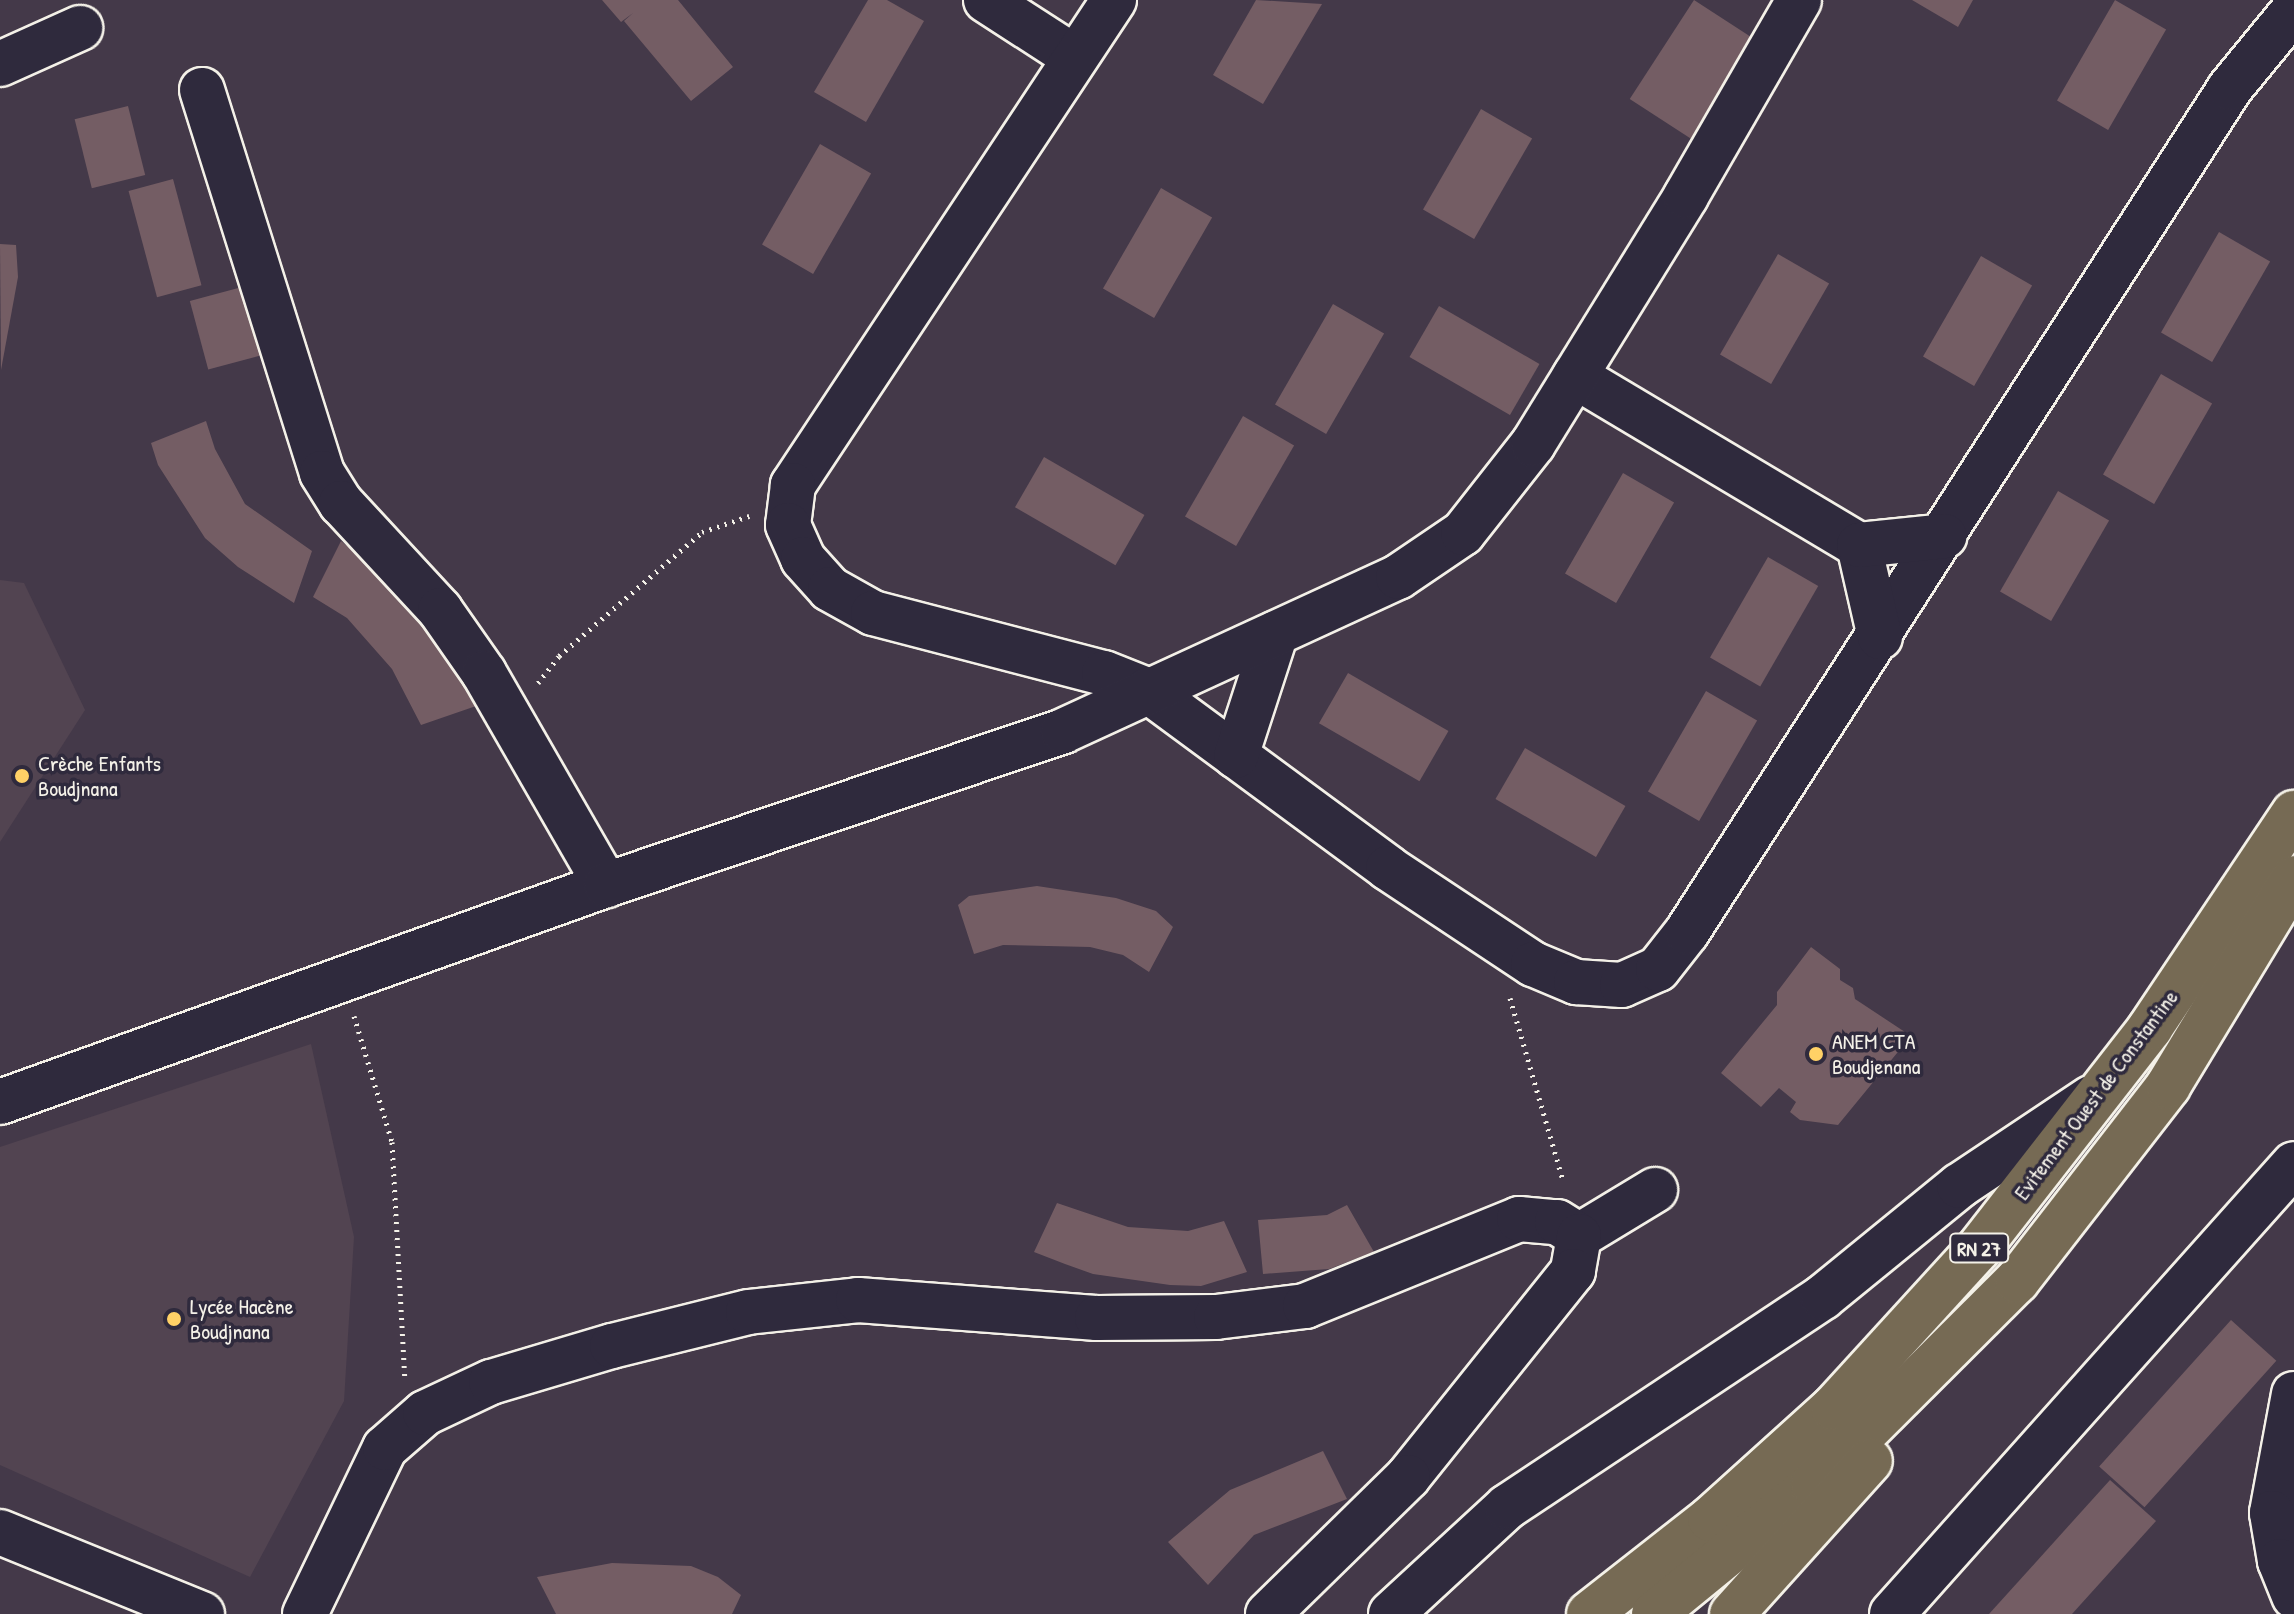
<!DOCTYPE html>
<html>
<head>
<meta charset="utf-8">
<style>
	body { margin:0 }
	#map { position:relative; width:2294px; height:1614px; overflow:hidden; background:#443949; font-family:"Patrick Hand",sans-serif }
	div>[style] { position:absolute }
	.built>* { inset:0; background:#524451 }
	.building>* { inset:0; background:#745d64; transform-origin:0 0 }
	.path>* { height:5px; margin-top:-2.5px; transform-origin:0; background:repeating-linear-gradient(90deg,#f4f1e8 0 2px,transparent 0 8px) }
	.roads { filter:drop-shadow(2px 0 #f4f1e8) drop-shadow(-2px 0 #f4f1e8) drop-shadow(0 2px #f4f1e8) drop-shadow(0 -2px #f4f1e8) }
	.minor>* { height:44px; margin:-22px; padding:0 22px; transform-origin:22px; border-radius:22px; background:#2f2a3d }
	.highway>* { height:44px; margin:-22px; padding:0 22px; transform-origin:22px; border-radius:22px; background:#766a54 }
	.dots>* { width:22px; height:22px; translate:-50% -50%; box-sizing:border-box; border:4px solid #2f2a3d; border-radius:50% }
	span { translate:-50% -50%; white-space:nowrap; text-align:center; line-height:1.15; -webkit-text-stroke:7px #2f2a3d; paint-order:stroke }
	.shield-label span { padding:2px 6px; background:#2f2a3d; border:2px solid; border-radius:6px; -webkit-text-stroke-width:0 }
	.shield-label { font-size:20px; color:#f4f1e8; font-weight:700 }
	.poi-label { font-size:22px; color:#f4f1e8 }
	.left { translate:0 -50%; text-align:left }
	.street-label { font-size:22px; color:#f4f1e8 }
</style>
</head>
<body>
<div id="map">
	<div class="built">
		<div style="clip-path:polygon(0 580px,24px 583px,85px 710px,0 842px)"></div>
		<div style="clip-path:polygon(311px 1044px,354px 1237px,344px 1401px,250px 1577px,0 1465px,0 1147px)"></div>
	</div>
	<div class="building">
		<div style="clip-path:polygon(602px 0,678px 0,733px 67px,691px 101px,624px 21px,633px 13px,621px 22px)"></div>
		<div style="clip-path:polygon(868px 0,887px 0,924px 21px,866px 122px,814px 92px)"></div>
		<div style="clip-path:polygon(1256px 0,1322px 4px,1263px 104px,1213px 75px)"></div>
		<div style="left:1694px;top:0;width:74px;height:118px;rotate:33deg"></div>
		<div style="clip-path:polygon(1912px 0,1973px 0,1958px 27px)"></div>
		<div style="left:2115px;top:0;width:59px;height:116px;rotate:30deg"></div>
		<div style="left:128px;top:106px;width:71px;height:55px;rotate:76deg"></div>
		<div style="left:1481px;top:109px;width:59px;height:116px;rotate:30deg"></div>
		<div style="left:820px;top:144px;width:59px;height:116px;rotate:30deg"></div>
		<div style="left:173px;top:179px;width:110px;height:46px;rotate:75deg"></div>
		<div style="left:1161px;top:188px;width:59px;height:116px;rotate:30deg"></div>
		<div style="left:2219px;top:232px;width:59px;height:116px;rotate:30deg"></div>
		<div style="clip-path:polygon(0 244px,16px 245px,18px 277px,1px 370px)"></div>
		<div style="left:1778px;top:254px;width:59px;height:116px;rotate:30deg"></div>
		<div style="left:1981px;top:256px;width:59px;height:116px;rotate:30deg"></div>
		<div style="left:242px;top:287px;width:71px;height:54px;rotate:75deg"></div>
		<div style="left:1333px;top:304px;width:59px;height:116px;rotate:30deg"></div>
		<div style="left:1439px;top:306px;width:116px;height:59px;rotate:30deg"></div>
		<div style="left:2161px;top:374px;width:59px;height:116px;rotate:30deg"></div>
		<div style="left:1243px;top:416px;width:59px;height:116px;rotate:30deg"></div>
		<div style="clip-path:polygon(206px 421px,215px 449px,245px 504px,312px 551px,294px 603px,238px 567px,205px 538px,158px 465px,151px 443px)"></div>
		<div style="left:1044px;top:457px;width:116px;height:58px;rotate:30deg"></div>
		<div style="left:1623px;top:473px;width:59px;height:116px;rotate:30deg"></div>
		<div style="left:2058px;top:491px;width:59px;height:116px;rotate:30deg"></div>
		<div style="clip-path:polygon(341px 541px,411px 599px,479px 705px,421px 725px,392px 669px,347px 618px,313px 597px)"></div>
		<div style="left:1768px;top:557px;width:58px;height:116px;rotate:30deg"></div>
		<div style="left:1348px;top:673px;width:116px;height:58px;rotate:30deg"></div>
		<div style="left:1706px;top:691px;width:59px;height:116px;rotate:30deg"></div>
		<div style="left:1525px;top:748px;width:116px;height:59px;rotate:30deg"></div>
		<div style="clip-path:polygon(1037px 886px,1116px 898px,1156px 911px,1173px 927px,1149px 972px,1123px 955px,1090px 947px,1003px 945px,974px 954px,958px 905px,969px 896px)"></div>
		<div style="clip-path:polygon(1811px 947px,1840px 969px,1840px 980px,1853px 988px,1855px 999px,1911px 1036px,1838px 1125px,1800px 1120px,1790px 1112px,1796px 1102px,1779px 1088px,1761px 1107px,1721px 1073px,1777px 1005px,1777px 992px)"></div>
		<div style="clip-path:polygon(1057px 1203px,1128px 1227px,1188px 1231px,1224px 1221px,1247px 1272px,1201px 1286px,1170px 1285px,1093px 1274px,1065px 1264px,1034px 1252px)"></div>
		<div style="clip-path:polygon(1347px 1205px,1374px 1252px,1329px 1269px,1263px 1274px,1258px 1220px,1327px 1215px)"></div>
		<div style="left:2231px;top:1320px;width:61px;height:197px;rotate:42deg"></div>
		<div style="clip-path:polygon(1323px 1451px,1347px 1499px,1254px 1535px,1208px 1585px,1168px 1542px,1230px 1490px)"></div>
		<div style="clip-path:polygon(2110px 1480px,2156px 1521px,2072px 1614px,1989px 1614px)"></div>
		<div style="clip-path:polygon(612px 1563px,691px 1566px,718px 1577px,741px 1595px,732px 1614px,556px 1614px,537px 1577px)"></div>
	</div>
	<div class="path">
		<div style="left:538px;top:683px;width:34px;rotate:-52deg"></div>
		<div style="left:559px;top:656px;width:189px;rotate:-40.9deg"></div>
		<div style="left:702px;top:532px;width:50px;rotate:-18.8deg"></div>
		<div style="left:1510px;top:998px;width:191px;rotate:73.8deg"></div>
		<div style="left:354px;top:1016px;width:132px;rotate:73.2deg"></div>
		<div style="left:392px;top:1142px;width:238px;rotate:86.9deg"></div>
	</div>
	<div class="roads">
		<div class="minor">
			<div style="left:986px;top:0;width:105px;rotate:32.9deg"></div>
			<div style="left:1114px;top:0;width:582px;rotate:123.5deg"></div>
			<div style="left:793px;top:485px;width:40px;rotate:97.1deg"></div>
			<div style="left:788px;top:525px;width:37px;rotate:66deg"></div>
			<div style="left:803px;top:559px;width:40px;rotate:48deg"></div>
			<div style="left:830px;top:589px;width:49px;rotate:29.2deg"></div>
			<div style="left:873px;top:613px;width:239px;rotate:14.6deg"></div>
			<div style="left:1104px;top:673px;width:46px;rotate:21.6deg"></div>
			<div style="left:1147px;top:690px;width:300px;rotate:36.4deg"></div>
			<div style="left:1388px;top:868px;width:174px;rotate:33.5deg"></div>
			<div style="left:1533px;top:964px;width:47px;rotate:22.7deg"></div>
			<div style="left:1576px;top:982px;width:46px;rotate:3.7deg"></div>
			<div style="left:1622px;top:985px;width:39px;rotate:-24deg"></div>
			<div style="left:1658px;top:969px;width:47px;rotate:-51.9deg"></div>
			<div style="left:1687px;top:932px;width:1004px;rotate:-57.24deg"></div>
			<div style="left:2230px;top:88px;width:101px;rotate:-50.6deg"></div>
			<div style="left:0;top:64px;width:88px;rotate:-24.2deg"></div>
			<div style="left:202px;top:90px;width:401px;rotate:72.6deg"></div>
			<div style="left:322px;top:473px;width:36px;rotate:58deg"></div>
			<div style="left:341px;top:503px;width:146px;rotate:47.2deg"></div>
			<div style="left:440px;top:610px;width:77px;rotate:55.1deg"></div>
			<div style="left:484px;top:673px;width:245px;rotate:60.1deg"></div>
			<div style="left:1575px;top:376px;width:330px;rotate:30.8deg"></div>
			<div style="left:1880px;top:637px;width:94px;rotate:-102.9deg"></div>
			<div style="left:1859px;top:545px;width:86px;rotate:-6deg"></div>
			<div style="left:1236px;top:756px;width:129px;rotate:-72deg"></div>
			<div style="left:0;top:1102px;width:644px;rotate:-19.7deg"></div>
			<div style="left:606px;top:885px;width:482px;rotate:-18.6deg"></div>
			<div style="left:1063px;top:731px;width:369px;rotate:-24.7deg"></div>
			<div style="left:1398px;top:577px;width:78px;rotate:-34.1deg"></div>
			<div style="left:1463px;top:533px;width:113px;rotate:-51.8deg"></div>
			<div style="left:1533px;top:444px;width:291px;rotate:-58.3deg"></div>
			<div style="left:1686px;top:196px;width:226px;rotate:-60deg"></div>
			<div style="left:1579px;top:1236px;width:89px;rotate:-31.2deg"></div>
			<div style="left:2294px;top:1394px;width:121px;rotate:100.5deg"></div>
			<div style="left:2272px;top:1513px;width:49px;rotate:80.5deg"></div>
			<div style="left:2280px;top:1561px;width:38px;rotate:68deg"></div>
			<div style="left:0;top:1532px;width:218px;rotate:22.1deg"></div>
			<div style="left:305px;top:1614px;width:184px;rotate:-64.3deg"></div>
			<div style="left:385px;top:1448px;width:53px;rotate:-41.2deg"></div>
			<div style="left:425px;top:1413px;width:73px;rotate:-25.2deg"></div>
			<div style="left:491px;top:1382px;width:126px;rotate:-16.6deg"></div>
			<div style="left:612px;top:1346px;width:140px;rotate:-14deg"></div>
			<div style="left:748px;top:1312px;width:111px;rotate:-6.2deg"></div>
			<div style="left:858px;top:1300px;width:240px;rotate:4.3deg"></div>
			<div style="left:1097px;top:1318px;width:119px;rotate:-0.5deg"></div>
			<div style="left:1216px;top:1317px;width:90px;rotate:-7deg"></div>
			<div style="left:1305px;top:1306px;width:231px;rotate:-22.1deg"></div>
			<div style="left:1519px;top:1219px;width:38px;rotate:5deg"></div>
			<div style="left:1557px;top:1222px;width:26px;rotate:32deg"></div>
			<div style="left:1579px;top:1236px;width:36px;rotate:100deg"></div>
			<div style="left:1573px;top:1271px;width:264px;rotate:128.7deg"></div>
			<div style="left:1408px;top:1477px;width:196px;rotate:135.6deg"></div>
			<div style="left:1391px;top:1614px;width:158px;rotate:-42.7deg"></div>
			<div style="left:1507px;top:1507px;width:379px;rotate:-33.6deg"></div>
			<div style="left:1823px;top:1297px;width:176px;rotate:-39.2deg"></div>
			<div style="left:1959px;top:1186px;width:159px;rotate:-33.7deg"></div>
			<div style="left:1892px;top:1614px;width:603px;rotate:-48.22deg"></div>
		</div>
		<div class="highway">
			<div style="left:1589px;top:1614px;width:154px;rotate:-38.1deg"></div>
			<div style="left:1710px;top:1519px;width:166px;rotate:-42.1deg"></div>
			<div style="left:1833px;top:1408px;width:217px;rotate:-47.6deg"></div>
			<div style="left:1979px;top:1248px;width:279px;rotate:-52.1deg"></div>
			<div style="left:2150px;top:1028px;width:259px;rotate:-56.2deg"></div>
			<div style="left:1654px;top:1614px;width:205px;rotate:-39.3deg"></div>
			<div style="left:1813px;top:1484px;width:288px;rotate:-44.9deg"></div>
			<div style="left:2017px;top:1281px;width:247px;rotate:-52.2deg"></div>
			<div style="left:2168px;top:1086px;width:243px;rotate:-58.8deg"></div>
			<div style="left:1732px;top:1614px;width:206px;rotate:-48deg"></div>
		</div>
	</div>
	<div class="dots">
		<div style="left:22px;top:776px;background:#ffd166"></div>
		<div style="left:1816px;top:1054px;background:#ffd166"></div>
		<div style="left:174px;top:1319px;background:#ffd166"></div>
	</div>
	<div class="shield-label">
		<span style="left:1979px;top:1248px">RN 27</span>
	</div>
	<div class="poi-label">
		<span class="left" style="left:38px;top:776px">Crèche Enfants<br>Boudjnana</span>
		<span class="left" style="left:1832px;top:1054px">ANEM CTA<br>Boudjenana</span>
		<span class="left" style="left:190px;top:1319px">Lycée Hacène<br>Boudjnana</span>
	</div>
	<div class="street-label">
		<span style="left:2096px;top:1095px;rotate:-53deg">Evitement Ouest de Constantine</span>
	</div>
</div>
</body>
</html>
